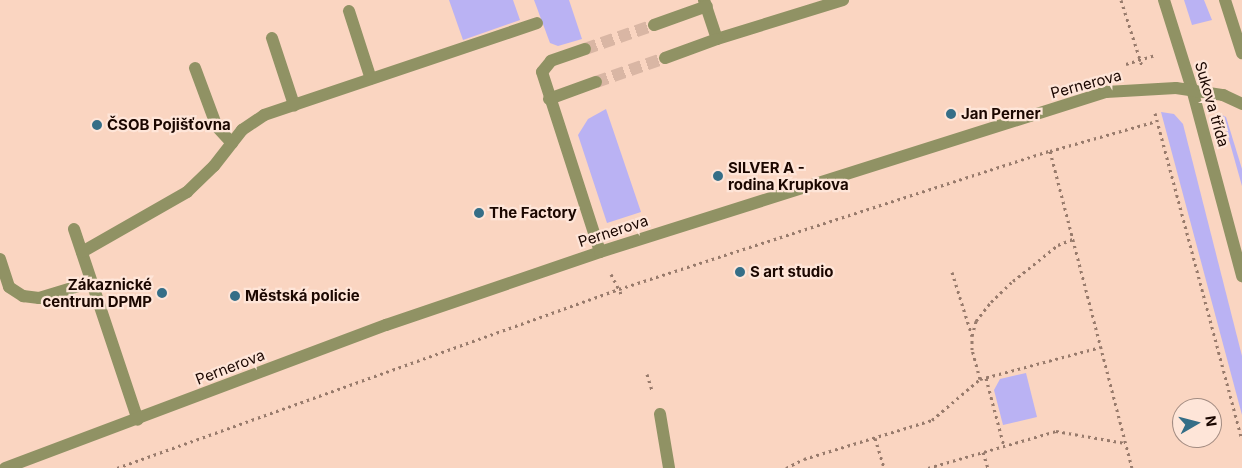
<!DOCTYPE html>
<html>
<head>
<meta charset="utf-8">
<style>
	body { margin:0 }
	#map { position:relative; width:1242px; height:468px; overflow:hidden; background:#fad5c1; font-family:Inter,sans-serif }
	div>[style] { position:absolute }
	.green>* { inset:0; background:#bab2f3 }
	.minor-tunnel>* { height:12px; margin-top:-6px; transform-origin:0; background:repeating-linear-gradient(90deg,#d9b6a4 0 12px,transparent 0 18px) }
	.path>* { height:3px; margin-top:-1.5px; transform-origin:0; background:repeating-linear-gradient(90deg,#987b6c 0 2.5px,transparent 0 6.5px) }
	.minor>* { height:12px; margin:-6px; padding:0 6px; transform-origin:6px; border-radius:6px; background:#909264 }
	.dots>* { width:14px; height:14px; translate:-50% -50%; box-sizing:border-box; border:2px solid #fee5d8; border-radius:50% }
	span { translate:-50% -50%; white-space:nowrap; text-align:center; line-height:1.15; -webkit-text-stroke:4.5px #fee5d8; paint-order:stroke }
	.street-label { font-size:15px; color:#1b0700 }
	.poi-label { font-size:15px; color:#1b0700; font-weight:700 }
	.left { translate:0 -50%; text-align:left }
	.right { translate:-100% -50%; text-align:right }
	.north { position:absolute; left:1172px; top:398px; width:50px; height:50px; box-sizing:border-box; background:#fee5d8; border:1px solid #a38c82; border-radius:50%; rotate:82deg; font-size:14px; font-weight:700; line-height:20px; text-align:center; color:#1b0700 }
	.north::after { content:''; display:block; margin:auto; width:18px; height:22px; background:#356e87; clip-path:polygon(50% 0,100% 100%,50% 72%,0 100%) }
</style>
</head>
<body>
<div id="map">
	<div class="green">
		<div style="clip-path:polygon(449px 0,513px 0,520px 20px,463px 40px)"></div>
		<div style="clip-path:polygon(534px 0,569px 0,582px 39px,558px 46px,550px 43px)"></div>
		<div style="clip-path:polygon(1184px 0,1204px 0,1212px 20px,1192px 25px)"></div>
		<div style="clip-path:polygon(606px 109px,641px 212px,607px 223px,578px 135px,588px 119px)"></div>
		<div style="clip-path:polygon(1161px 112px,1174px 114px,1183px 124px,1242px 356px,1242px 415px)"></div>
		<div style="clip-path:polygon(1222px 115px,1226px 117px,1242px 169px,1242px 186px)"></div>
		<div style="clip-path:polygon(1026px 373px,1037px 417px,1003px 425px,994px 390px,1000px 379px)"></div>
	</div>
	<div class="minor-tunnel">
		<div style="left:585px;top:49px;width:73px;rotate:-19.2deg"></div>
		<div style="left:596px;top:82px;width:73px;rotate:-19.2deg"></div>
	</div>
	<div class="path">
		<div style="left:1121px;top:0;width:69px;rotate:72.3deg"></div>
		<div style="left:1126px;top:64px;width:31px;rotate:-17deg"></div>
		<div style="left:1155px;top:113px;width:337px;rotate:75.1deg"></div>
		<div style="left:1050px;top:151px;width:327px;rotate:75.5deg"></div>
		<div style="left:952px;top:272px;width:67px;rotate:72.6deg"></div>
		<div style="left:611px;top:274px;width:25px;rotate:63deg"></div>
		<div style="left:647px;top:374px;width:17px;rotate:73deg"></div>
		<div style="left:986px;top:378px;width:70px;rotate:75.2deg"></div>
		<div style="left:980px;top:379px;width:30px;rotate:-105deg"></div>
		<div style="left:972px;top:350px;width:14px;rotate:-90deg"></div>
		<div style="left:972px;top:336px;width:16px;rotate:-75deg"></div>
		<div style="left:976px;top:321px;width:24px;rotate:-52deg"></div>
		<div style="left:991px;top:302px;width:30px;rotate:-44deg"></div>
		<div style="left:1013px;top:281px;width:58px;rotate:-38.7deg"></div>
		<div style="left:1058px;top:245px;width:16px;rotate:-22deg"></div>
		<div style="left:875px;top:438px;width:31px;rotate:73deg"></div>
		<div style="left:983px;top:452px;width:17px;rotate:73deg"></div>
		<div style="left:117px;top:468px;width:533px;rotate:-19.62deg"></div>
		<div style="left:619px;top:289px;width:453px;rotate:-17.8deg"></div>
		<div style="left:1050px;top:151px;width:111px;rotate:-15.7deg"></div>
		<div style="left:786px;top:468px;width:20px;rotate:-27deg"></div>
		<div style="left:804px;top:459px;width:134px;rotate:-16.9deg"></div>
		<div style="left:932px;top:420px;width:63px;rotate:-40.5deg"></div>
		<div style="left:980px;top:379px;width:125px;rotate:-14.8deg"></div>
		<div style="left:928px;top:468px;width:133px;rotate:-16.1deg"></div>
		<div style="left:1056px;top:431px;width:70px;rotate:9.9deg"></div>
	</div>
	<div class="minor">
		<div style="left:704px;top:0;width:41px;rotate:71.6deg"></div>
		<div style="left:717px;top:39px;width:132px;rotate:-17.2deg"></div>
		<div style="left:1164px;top:0;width:93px;rotate:72.5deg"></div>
		<div style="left:1192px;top:89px;width:194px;rotate:75deg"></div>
		<div style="left:1225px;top:0;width:56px;rotate:72.2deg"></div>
		<div style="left:349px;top:11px;width:71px;rotate:72.1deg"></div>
		<div style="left:654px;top:25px;width:56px;rotate:-19.7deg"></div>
		<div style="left:272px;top:38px;width:71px;rotate:71.8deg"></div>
		<div style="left:585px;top:49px;width:36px;rotate:161deg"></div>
		<div style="left:551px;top:61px;width:14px;rotate:129deg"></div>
		<div style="left:542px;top:72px;width:189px;rotate:72.1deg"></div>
		<div style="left:665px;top:58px;width:55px;rotate:-20.1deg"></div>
		<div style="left:195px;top:68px;width:63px;rotate:69.6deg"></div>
		<div style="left:217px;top:127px;width:22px;rotate:47deg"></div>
		<div style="left:549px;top:99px;width:50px;rotate:-19.9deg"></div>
		<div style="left:74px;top:229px;width:201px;rotate:71.5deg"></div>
		<div style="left:82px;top:252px;width:121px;rotate:-29.7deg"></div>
		<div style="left:187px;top:192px;width:37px;rotate:-44deg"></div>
		<div style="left:214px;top:166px;width:46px;rotate:-52.1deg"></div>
		<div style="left:242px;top:130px;width:27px;rotate:-34deg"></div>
		<div style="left:264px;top:115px;width:288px;rotate:-18.6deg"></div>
		<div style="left:0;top:259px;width:29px;rotate:72deg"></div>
		<div style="left:9px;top:287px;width:17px;rotate:33deg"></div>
		<div style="left:23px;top:296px;width:16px;rotate:7deg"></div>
		<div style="left:39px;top:298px;width:55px;rotate:-16.8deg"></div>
		<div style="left:660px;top:414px;width:55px;rotate:80.5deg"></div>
		<div style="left:5px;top:468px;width:407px;rotate:-20.6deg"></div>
		<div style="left:386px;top:325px;width:226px;rotate:-18.8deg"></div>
		<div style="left:600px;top:252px;width:531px;rotate:-17.55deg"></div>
		<div style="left:1106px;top:92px;width:70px;rotate:-3.3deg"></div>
		<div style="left:1176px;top:88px;width:48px;rotate:8.5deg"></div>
		<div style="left:1223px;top:95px;width:21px;rotate:25deg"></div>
	</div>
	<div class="dots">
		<div style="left:951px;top:114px;background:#356e87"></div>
		<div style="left:97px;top:125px;background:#356e87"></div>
		<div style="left:718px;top:176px;background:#356e87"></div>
		<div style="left:479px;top:213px;background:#356e87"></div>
		<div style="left:740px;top:272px;background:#356e87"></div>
		<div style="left:162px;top:293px;background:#356e87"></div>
		<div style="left:235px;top:296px;background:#356e87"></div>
	</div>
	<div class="street-label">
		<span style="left:1086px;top:84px;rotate:-15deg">Pernerova</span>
		<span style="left:1212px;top:104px;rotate:74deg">Sukova třída</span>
		<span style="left:613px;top:231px;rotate:-18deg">Pernerova</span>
		<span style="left:230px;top:367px;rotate:-21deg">Pernerova</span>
	</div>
	<div class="poi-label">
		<span class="left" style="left:961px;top:114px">Jan Perner</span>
		<span class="left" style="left:107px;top:125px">ČSOB Pojišťovna</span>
		<span class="left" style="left:728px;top:176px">SILVER A -<br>rodina Krupkova</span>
		<span class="left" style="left:489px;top:213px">The Factory</span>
		<span class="left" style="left:750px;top:272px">S art studio</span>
		<span class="right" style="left:152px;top:293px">Zákaznické<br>centrum DPMP</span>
		<span class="left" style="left:245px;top:296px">Městská policie</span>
	</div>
	<div class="north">N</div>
</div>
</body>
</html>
